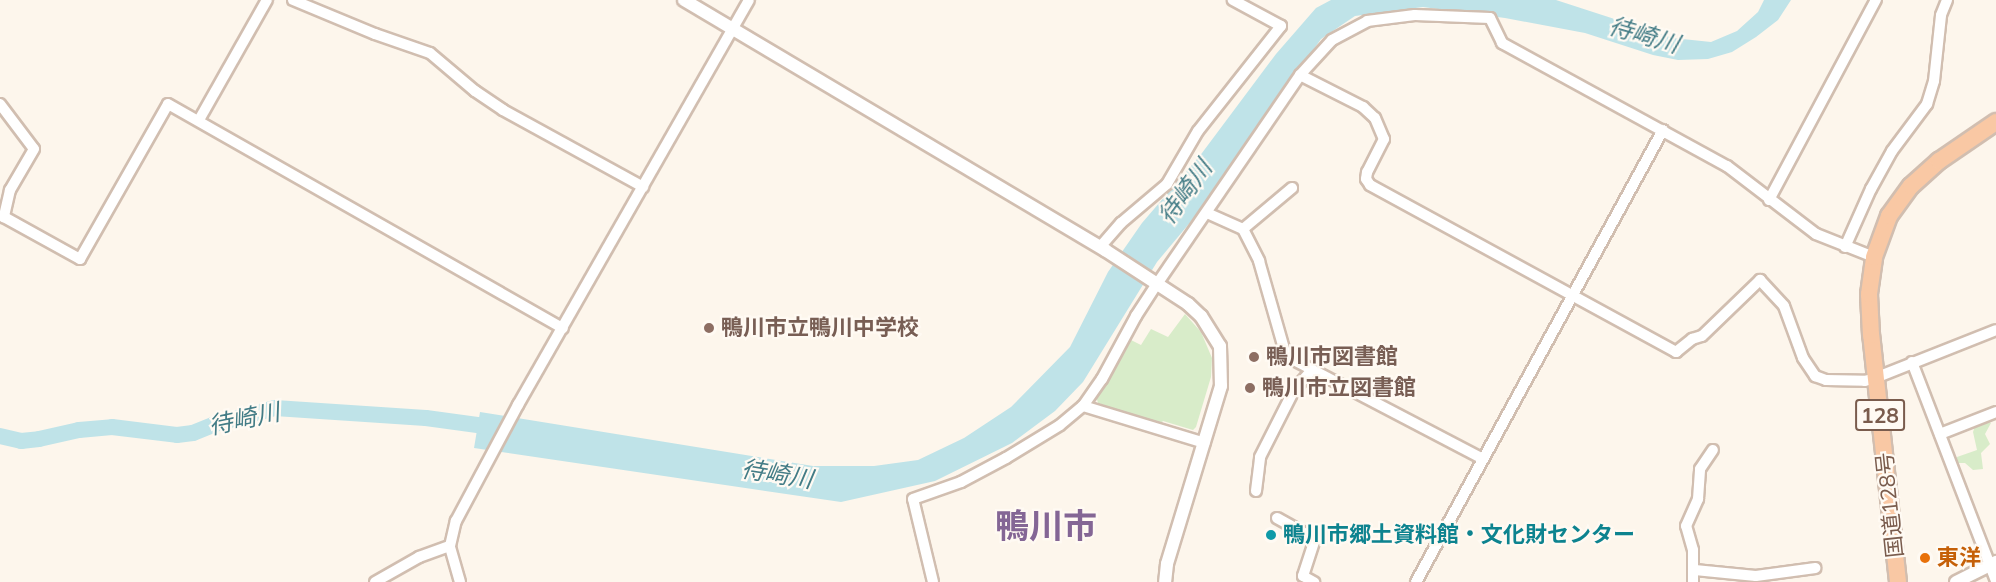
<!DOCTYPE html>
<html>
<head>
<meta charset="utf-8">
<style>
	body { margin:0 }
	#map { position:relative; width:1996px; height:582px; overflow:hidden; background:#fdf6ec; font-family:Mulish,"Noto Sans JP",sans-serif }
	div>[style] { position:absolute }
	.green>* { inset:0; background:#d8ecc9 }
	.water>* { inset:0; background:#bfe3e8 }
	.river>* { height:16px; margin:-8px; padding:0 8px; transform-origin:8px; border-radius:8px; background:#bfe3e8 }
	.roads { filter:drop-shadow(2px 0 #d1beb0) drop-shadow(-2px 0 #d1beb0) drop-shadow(0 2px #d1beb0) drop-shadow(0 -2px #d1beb0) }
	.minor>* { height:10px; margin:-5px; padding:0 5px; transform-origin:5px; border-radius:5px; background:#fff }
	.tertiary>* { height:12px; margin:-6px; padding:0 6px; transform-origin:6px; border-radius:6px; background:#fff }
	.trunk>* { height:16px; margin:-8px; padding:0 8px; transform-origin:8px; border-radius:8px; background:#f9c8a4 }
	.dots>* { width:16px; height:16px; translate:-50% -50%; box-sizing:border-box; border:3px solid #fffaf3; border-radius:50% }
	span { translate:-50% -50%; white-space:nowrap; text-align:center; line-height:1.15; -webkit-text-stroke:4.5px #fffaf3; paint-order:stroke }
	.shield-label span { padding:2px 4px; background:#fffaf3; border:2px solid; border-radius:4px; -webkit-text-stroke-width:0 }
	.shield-label { font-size:21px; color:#7a5c4d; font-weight:700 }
	.education-label { font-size:22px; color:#785e54; font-weight:700 }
	.left { translate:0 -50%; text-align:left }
	.street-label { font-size:22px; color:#7a5c4d }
	.culture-label { font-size:22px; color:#0d838f; font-weight:700 }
	.food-label { font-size:22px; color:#c56008; font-weight:700 }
	.water-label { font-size:24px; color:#437c86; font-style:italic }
	.town-label { font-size:34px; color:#846695; font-weight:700 }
</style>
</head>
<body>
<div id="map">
	<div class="green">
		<div style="clip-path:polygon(1185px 314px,1201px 332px,1212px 358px,1211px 377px,1196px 427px,1193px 430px,1163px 421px,1160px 424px,1098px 403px,1096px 396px,1129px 339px,1141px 345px,1151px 329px,1168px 337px)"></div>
		<div style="clip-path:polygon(1985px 420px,1991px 423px,1985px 434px,1990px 444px,1981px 453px,1983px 469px,1973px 470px,1965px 463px,1956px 463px,1957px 457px,1977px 450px,1973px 432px,1975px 426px)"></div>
	</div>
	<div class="water">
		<div style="clip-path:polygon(1331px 0,1556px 0,1673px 38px,1711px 42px,1737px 31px,1758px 12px,1764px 0,1791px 0,1778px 20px,1756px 37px,1732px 52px,1708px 59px,1678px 60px,1653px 55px,1585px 33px,1505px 18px,1423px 7px,1355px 16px,1321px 39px,1198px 213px,1157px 262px,1083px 382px,1055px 411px,1012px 443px,935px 481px,841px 502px,474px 448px,480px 412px,813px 466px,874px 466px,918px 460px,964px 438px,1011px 407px,1070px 347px,1108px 272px,1142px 223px,1202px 153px,1276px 54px,1316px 8px)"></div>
	</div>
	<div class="river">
		<div style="left:0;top:436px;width:22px;rotate:13deg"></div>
		<div style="left:21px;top:441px;width:18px;rotate:-6deg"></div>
		<div style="left:39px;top:439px;width:41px;rotate:-12.7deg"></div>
		<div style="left:79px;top:430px;width:33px;rotate:-5deg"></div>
		<div style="left:112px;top:427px;width:65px;rotate:7deg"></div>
		<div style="left:177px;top:435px;width:16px;rotate:-7deg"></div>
		<div style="left:193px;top:433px;width:24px;rotate:-22deg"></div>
		<div style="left:215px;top:424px;width:62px;rotate:-14.9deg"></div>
		<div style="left:275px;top:408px;width:151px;rotate:3.8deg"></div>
		<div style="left:426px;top:418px;width:74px;rotate:7.8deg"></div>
	</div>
	<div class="roads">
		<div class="minor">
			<div style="left:293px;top:0;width:89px;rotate:22.5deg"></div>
			<div style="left:375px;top:34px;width:58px;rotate:19.1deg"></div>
			<div style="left:430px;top:53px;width:59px;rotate:40.2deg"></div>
			<div style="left:475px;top:91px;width:34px;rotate:34deg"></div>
			<div style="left:503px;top:110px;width:160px;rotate:28.8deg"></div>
			<div style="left:1300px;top:75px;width:71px;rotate:26.9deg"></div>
			<div style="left:1363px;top:107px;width:16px;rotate:43deg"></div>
			<div style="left:1375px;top:118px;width:23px;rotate:67deg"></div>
			<div style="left:1384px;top:139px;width:37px;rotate:117deg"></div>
			<div style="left:1367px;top:172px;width:7px;rotate:98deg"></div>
			<div style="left:1366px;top:179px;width:7px;rotate:56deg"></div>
			<div style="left:1370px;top:185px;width:349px;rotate:28.6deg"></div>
			<div style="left:1676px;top:352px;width:21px;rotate:-39deg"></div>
			<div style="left:1692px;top:339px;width:10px;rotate:-17deg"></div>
			<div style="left:1702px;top:336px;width:81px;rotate:-44deg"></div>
			<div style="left:1760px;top:280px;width:35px;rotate:47deg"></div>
			<div style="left:1784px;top:306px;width:55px;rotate:69.9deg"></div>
			<div style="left:1803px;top:358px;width:22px;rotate:56deg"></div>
			<div style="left:1815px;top:376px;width:12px;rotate:20deg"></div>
			<div style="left:1826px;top:380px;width:39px;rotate:1deg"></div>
			<div style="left:1865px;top:381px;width:10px;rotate:-17deg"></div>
			<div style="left:1875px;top:378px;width:130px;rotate:-21.6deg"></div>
			<div style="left:0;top:104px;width:56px;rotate:52.9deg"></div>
			<div style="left:34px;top:149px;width:48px;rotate:120.3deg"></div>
			<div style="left:10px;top:190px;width:28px;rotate:103deg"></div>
			<div style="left:4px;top:217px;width:87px;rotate:28.9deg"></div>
			<div style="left:80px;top:259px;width:178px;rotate:-60.4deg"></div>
			<div style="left:168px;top:104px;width:454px;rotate:29.6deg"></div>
			<div style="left:199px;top:120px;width:138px;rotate:-60.5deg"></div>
			<div style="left:1769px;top:200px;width:227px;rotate:-61.9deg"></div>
			<div style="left:1207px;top:213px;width:39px;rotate:24deg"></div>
			<div style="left:1243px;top:229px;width:36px;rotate:63deg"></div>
			<div style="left:1259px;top:261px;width:99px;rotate:74.1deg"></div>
			<div style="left:1286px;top:356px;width:222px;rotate:27.6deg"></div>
			<div style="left:1243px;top:229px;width:64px;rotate:-39.9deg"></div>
			<div style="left:1100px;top:247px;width:32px;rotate:-49deg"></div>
			<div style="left:1121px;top:223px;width:60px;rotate:-40.3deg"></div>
			<div style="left:1167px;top:184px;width:61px;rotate:-59.7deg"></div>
			<div style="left:1198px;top:131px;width:134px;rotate:-51.7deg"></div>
			<div style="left:1281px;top:26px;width:55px;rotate:-151.6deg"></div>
			<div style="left:1845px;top:247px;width:64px;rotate:-65.9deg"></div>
			<div style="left:1871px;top:189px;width:43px;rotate:-61.1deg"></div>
			<div style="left:1892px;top:151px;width:59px;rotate:-53.3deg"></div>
			<div style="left:1927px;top:104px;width:24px;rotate:-73deg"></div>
			<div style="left:1934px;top:81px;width:66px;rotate:-83.9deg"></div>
			<div style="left:1941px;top:15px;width:16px;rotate:-68deg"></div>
			<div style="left:1912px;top:362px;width:235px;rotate:69deg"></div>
			<div style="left:1083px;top:406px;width:127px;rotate:16.9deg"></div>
			<div style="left:1940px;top:434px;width:60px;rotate:-21.4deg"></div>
			<div style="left:1256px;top:491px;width:34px;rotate:-83deg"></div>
			<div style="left:1260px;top:457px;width:75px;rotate:-63.1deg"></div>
			<div style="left:1294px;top:390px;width:27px;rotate:-48deg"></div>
			<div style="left:1277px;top:518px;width:43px;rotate:28.9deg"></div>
			<div style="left:1315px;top:539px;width:39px;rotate:108deg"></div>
			<div style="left:1303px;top:576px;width:13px;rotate:29deg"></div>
			<div style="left:1695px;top:570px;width:61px;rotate:5.6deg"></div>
			<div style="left:1756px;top:576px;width:60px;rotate:-7.7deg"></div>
			<div style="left:375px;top:582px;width:51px;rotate:-29.6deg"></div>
			<div style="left:419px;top:557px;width:33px;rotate:-20deg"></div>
			<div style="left:460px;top:582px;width:37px;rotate:-106deg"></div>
			<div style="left:450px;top:546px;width:26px;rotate:-77deg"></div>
			<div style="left:456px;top:521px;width:132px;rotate:-61.9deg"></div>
			<div style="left:518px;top:405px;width:466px;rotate:-60.3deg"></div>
			<div style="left:933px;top:582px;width:85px;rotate:-103.5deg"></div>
			<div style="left:913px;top:499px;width:51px;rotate:-19.5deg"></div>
			<div style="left:961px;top:482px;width:51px;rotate:-28.1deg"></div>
			<div style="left:1006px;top:458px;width:63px;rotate:-31.4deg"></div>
			<div style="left:1060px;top:425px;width:30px;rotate:-40deg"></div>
			<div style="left:1083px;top:406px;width:33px;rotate:-55deg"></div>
			<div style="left:1102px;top:379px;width:72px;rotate:-61.6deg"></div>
			<div style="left:1136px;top:316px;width:38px;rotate:-57deg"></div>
			<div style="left:1157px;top:284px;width:253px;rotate:-55.6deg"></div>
			<div style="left:1300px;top:75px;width:47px;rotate:-47.6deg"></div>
			<div style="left:1332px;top:40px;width:40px;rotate:-28deg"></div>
			<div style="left:1367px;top:21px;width:48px;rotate:-7.1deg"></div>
			<div style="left:1415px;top:15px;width:75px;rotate:2.3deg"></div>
			<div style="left:1490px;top:18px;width:28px;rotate:64deg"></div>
			<div style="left:1502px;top:43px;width:256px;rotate:28.7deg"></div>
			<div style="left:1727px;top:166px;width:112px;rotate:37.4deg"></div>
			<div style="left:1816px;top:234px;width:62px;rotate:21.6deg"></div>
			<div style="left:1416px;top:582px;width:515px;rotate:-61.35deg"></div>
			<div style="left:1693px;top:582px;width:32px;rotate:-90deg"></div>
			<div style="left:1693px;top:550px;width:25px;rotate:-106deg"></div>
			<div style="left:1686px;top:526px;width:30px;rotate:-66deg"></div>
			<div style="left:1698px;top:499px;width:30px;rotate:-86deg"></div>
			<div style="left:1700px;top:469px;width:23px;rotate:-56deg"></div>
		</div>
		<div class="tertiary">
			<div style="left:684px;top:0;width:490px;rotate:30.7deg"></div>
			<div style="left:1105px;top:250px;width:99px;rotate:33deg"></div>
			<div style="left:1188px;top:304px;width:18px;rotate:43deg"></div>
			<div style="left:1201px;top:316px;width:36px;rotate:58deg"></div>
			<div style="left:1220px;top:346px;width:40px;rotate:88.6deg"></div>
			<div style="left:1221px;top:386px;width:186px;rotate:106.9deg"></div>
			<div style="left:1167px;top:564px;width:18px;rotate:96deg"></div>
			<div style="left:1956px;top:582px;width:45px;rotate:-26.6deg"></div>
		</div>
		<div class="trunk">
			<div style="left:1898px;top:582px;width:248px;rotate:-96.2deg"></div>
			<div style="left:1871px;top:335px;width:41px;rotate:-92.8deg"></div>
			<div style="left:1869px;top:294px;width:37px;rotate:-82deg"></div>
			<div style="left:1874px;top:257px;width:44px;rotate:-69.9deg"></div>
			<div style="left:1889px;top:216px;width:37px;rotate:-54deg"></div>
			<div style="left:1911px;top:186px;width:38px;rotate:-42deg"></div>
			<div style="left:1939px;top:161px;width:69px;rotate:-34.4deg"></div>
		</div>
	</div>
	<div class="dots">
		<div style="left:709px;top:328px;background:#8d6e63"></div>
		<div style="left:1254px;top:357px;background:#8d6e63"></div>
		<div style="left:1250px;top:388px;background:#8d6e63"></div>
		<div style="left:1271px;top:535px;background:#0f9aa8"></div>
		<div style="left:1925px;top:558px;background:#e8710a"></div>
	</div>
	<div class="shield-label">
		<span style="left:1880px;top:415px">128</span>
	</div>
	<div class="education-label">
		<span class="left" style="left:721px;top:328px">鴨川市立鴨川中学校</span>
		<span class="left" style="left:1266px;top:357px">鴨川市図書館</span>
		<span class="left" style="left:1262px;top:388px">鴨川市立図書館</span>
	</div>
	<div class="street-label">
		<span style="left:1890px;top:505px;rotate:-96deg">国道128号</span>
	</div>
	<div class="culture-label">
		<span class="left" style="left:1283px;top:535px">鴨川市郷土資料館・文化財センター</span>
	</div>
	<div class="food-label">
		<span class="left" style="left:1937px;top:558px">東洋</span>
	</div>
	<div class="water-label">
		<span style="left:1644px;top:35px;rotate:16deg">待崎川</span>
		<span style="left:1185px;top:192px;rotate:-54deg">待崎川</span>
		<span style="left:244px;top:419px;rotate:-12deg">待崎川</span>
		<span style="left:777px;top:474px;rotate:9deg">待崎川</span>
	</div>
	<div class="town-label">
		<span style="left:1046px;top:526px">鴨川市</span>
	</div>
</div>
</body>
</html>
